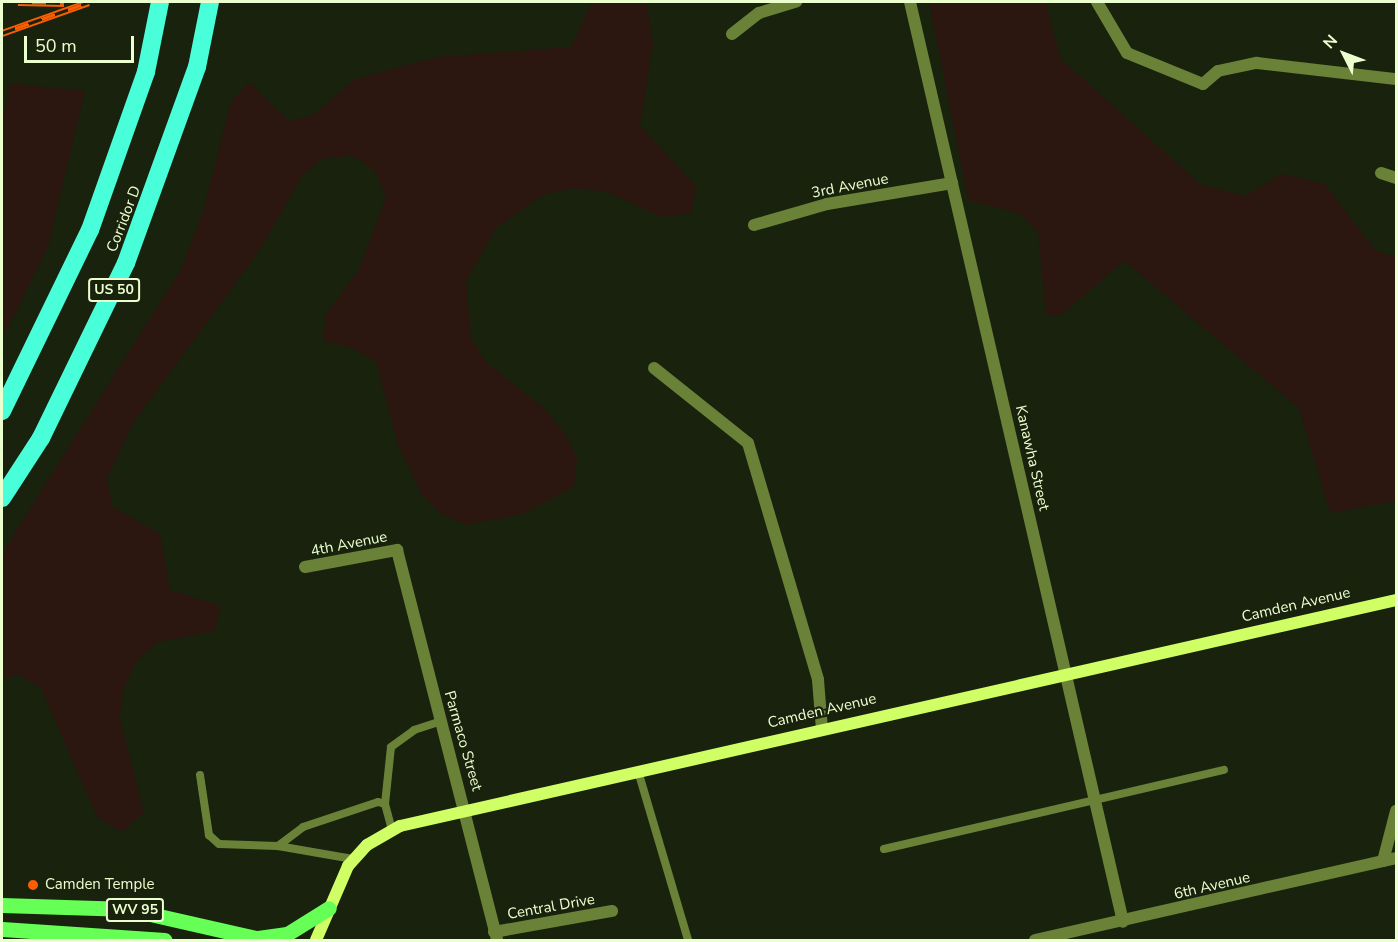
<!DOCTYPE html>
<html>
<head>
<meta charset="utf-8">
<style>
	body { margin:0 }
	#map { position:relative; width:1398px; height:942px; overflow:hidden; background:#18220d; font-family:"Nunito Sans",sans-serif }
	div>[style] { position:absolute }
	.green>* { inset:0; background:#2c1710 }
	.lane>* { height:8px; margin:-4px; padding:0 4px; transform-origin:4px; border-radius:4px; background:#6a8237 }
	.street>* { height:12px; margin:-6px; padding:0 6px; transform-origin:6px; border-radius:6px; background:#6a8237 }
	.secondary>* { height:12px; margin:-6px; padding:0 6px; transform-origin:6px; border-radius:6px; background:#d0ff65 }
	.primary>* { height:15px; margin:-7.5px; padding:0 7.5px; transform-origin:7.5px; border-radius:7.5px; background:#65ff55 }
	.highway>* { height:18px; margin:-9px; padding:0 9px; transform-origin:9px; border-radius:9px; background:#49ffda }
	.rail>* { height:7px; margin-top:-3.5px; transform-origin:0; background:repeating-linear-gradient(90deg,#18220d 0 14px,#f95e00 0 28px); box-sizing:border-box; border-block:2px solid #f95e00 }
	.dots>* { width:16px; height:16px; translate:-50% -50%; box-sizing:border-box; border:3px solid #18220d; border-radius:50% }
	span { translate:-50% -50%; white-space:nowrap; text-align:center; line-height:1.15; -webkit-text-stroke:4.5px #18220d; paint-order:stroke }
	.shield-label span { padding:2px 4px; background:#18220d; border:2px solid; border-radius:4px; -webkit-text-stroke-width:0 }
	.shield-label { font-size:14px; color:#ecffce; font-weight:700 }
	.street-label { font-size:15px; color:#ecffce }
	.poi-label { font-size:15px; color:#ecffce }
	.left { translate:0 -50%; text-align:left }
	.frame { position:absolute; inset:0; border:3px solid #ecffce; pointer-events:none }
	.north { position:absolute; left:1314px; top:24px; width:60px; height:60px; -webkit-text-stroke:4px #18220d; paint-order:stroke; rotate:312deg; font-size:16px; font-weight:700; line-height:24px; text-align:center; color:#ecffce }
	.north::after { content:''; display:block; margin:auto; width:21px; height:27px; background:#ecffce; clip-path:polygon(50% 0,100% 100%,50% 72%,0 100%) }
	.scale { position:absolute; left:24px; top:36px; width:110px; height:27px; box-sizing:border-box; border:3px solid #ecffce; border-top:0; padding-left:8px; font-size:18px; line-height:21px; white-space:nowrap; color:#ecffce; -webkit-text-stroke:4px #18220d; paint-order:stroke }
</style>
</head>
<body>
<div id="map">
	<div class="green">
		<div style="clip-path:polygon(592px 2px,646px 2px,653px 43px,640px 126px,696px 186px,691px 213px,661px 217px,607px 192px,574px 188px,543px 195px,496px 228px,466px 281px,471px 338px,486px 362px,547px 411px,565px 434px,577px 459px,574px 487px,523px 514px,466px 525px,441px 514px,422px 495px,398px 445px,376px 362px,352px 348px,323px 341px,326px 314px,358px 271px,386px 197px,375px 171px,353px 156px,324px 158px,303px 175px,257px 254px,133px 423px,107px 478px,112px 506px,160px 534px,170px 590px,221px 606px,215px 631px,158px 642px,137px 661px,124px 687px,120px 718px,144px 813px,121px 832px,97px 817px,41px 688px,17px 674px,2px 681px,2px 553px,181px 269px,203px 211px,231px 102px,249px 82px,289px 121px,313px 115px,355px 79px,437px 57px,571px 47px)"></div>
		<div style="clip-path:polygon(929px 2px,1046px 2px,1060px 58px,1200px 184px,1244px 196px,1282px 174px,1325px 184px,1375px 250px,1396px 257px,1396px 501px,1330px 513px,1299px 408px,1124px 261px,1060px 316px,1046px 316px,1038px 232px,1019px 213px,968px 200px)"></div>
		<div style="clip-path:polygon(10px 83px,85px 91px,48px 246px,2px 340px,2px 122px)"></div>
	</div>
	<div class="lane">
		<div style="left:638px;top:771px;width:176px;rotate:73.5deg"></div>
		<div style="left:200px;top:775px;width:61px;rotate:81.5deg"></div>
		<div style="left:209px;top:835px;width:13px;rotate:42deg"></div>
		<div style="left:219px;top:844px;width:59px;rotate:1.9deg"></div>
		<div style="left:278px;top:846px;width:76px;rotate:9.8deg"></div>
		<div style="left:385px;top:804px;width:57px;rotate:-84deg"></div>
		<div style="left:391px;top:747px;width:29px;rotate:-36deg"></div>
		<div style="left:414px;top:730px;width:29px;rotate:-18deg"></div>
		<div style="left:278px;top:846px;width:31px;rotate:-37deg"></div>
		<div style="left:303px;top:827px;width:79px;rotate:-18.4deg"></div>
		<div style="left:378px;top:802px;width:7px;rotate:16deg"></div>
		<div style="left:385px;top:804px;width:27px;rotate:75deg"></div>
		<div style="left:884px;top:849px;width:349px;rotate:-13.1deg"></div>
	</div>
	<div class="street">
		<div style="left:910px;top:2px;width:944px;rotate:76.96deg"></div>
		<div style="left:1097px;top:2px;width:59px;rotate:59.5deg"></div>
		<div style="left:1127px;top:53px;width:82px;rotate:22.2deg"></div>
		<div style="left:1203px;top:84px;width:20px;rotate:-41deg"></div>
		<div style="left:1218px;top:71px;width:40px;rotate:-12deg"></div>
		<div style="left:1257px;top:63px;width:140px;rotate:6.6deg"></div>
		<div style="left:732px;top:34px;width:34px;rotate:-38deg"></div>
		<div style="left:759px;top:13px;width:39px;rotate:-17deg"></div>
		<div style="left:1381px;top:173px;width:16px;rotate:18deg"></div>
		<div style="left:754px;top:225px;width:76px;rotate:-16deg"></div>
		<div style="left:827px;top:204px;width:127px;rotate:-9.5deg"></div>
		<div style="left:654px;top:368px;width:120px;rotate:38.6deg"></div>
		<div style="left:748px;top:443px;width:247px;rotate:73.5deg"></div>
		<div style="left:818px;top:680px;width:50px;rotate:85.4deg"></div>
		<div style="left:305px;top:567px;width:94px;rotate:-10.5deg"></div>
		<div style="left:397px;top:550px;width:403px;rotate:75.6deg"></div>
		<div style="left:1383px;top:861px;width:52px;rotate:-75.4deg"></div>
		<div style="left:494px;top:932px;width:120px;rotate:-10.1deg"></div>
		<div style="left:1035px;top:940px;width:370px;rotate:-12.8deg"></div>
	</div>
	<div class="secondary">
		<div style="left:316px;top:940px;width:81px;rotate:-66.6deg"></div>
		<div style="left:348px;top:866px;width:28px;rotate:-48deg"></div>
		<div style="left:367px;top:845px;width:38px;rotate:-30deg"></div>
		<div style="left:400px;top:826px;width:1021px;rotate:-12.78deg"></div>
	</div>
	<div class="primary">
		<div style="left:2px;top:905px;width:126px;rotate:1.8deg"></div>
		<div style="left:128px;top:909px;width:139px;rotate:12.8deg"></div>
		<div style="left:2px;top:929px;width:163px;rotate:3.9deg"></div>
		<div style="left:258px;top:938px;width:29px;rotate:-8deg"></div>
		<div style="left:287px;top:934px;width:49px;rotate:-31.8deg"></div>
	</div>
	<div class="highway">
		<div style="left:2px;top:411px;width:201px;rotate:-64.1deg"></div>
		<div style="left:90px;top:230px;width:168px;rotate:-70.5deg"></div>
		<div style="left:146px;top:72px;width:71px;rotate:-78.7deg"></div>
		<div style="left:2px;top:498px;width:72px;rotate:-57deg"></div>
		<div style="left:41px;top:438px;width:195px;rotate:-64.1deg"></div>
		<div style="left:126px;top:263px;width:208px;rotate:-70.1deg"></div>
		<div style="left:197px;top:67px;width:66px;rotate:-78.7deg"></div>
	</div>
	<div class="rail">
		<div style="left:18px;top:2px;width:46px;rotate:1.2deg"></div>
		<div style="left:2px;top:33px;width:92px;rotate:-19.6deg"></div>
	</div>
	<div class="dots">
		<div style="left:33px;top:885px;background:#f95e00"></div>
	</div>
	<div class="shield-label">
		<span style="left:114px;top:290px">US 50</span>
		<span style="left:135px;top:910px">WV 95</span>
	</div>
	<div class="street-label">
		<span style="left:850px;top:186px;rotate:-11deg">3rd Avenue</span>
		<span style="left:124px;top:219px;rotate:-69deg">Corridor D</span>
		<span style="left:1032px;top:458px;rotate:77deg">Kanawha Street</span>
		<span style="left:349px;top:544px;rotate:-11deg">4th Avenue</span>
		<span style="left:1296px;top:605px;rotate:-13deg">Camden Avenue</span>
		<span style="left:822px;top:711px;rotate:-13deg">Camden Avenue</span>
		<span style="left:463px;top:741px;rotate:74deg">Parmaco Street</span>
		<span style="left:1212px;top:886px;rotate:-13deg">6th Avenue</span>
		<span style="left:551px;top:907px;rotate:-10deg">Central Drive</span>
	</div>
	<div class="poi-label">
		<span class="left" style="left:45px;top:885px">Camden Temple</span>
	</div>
	<div class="frame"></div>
	<div class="north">N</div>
	<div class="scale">50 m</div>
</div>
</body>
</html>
